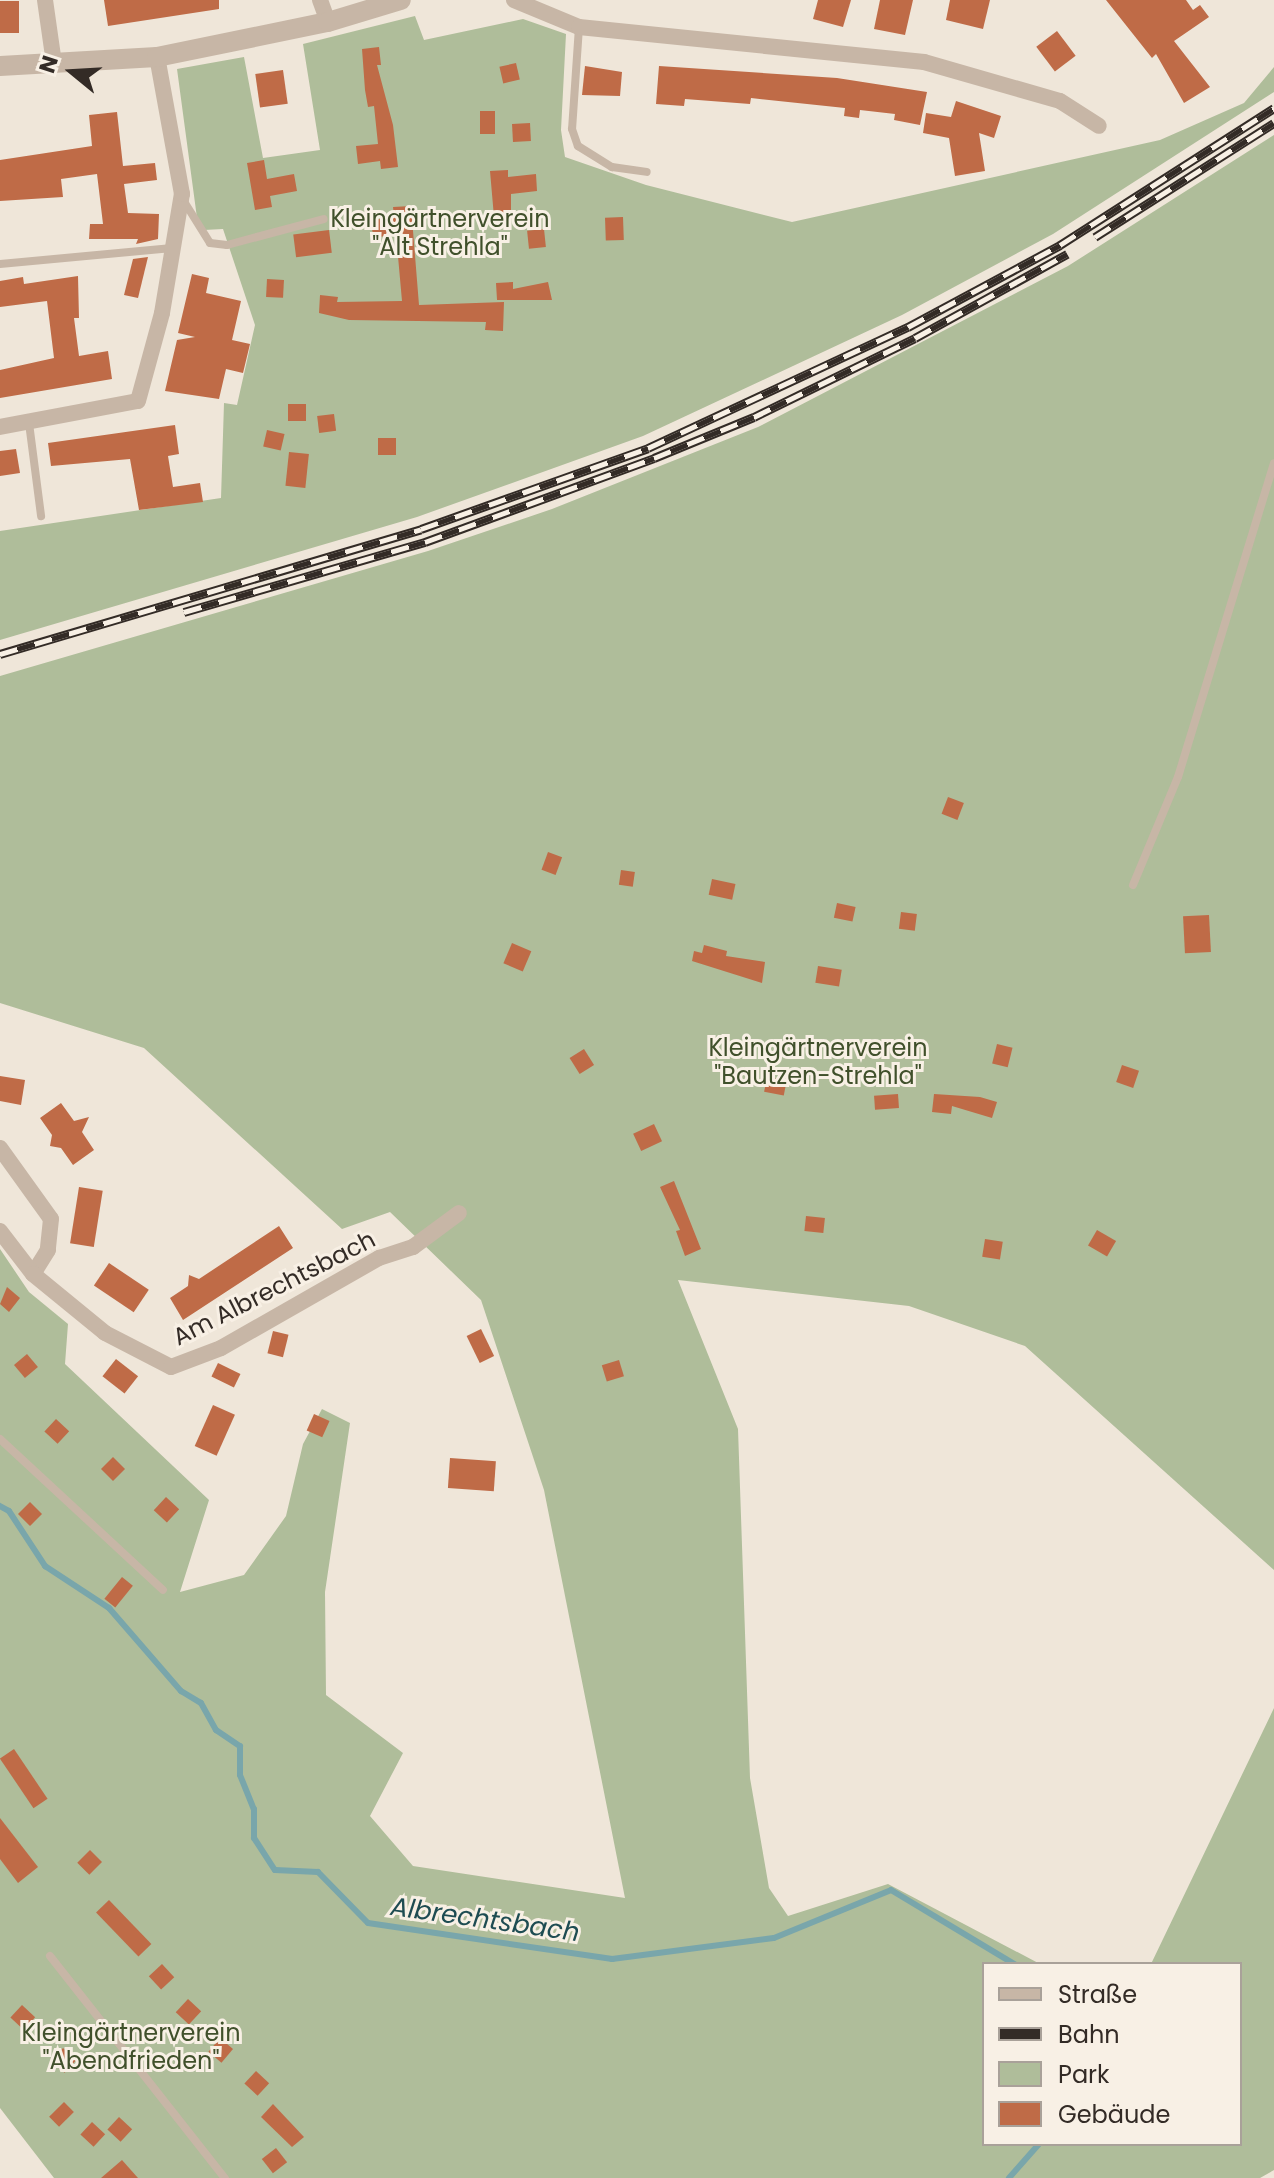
<!DOCTYPE html>
<html>
<head>
<meta charset="utf-8">
<style>
	body { margin:0 }
	#map { position:relative; width:1274px; height:2178px; overflow:hidden; background:#efe6d9; font-family:Poppins,sans-serif }
	div>[style] { position:absolute }
	.green>* { inset:0; background:#afbd9a }
	.stream>* { height:6px; margin:-3px; padding:0 3px; transform-origin:3px; border-radius:3px; background:#79a6ab }
	.building>* { inset:0; background:#bf6b47; transform-origin:0 0 }
	.service>* { height:8px; margin:-4px; padding:0 4px; transform-origin:4px; border-radius:4px; background:#c7b6a6 }
	.minor>* { height:16px; margin:-8px; padding:0 8px; transform-origin:8px; border-radius:8px; background:#c7b6a6 }
	.tertiary>* { height:20px; margin:-10px; padding:0 10px; transform-origin:10px; border-radius:10px; background:#c7b6a6 }
	.rail>* { height:9px; margin-top:-4.5px; transform-origin:0; background:repeating-linear-gradient(90deg,#f8f0e5 0 18px,#332b26 0 36px); box-sizing:border-box; border-block:2px solid #332b26 }
	span { translate:-50% -50%; white-space:nowrap; text-align:center; line-height:1.15; -webkit-text-stroke:6px #f8f0e5; paint-order:stroke }
	.park-label { font-size:24px; color:#40502b }
	.street-label { font-size:24px; color:#332b26 }
	.water-label { font-size:26px; color:#1e4c52; font-style:italic }
	.legend { position:absolute; left:982px; top:1962px; width:260px; height:184px; box-sizing:border-box; background:#f8f0e5; border:2px solid #a9a199; margin:0; padding:10px 14px; list-style:none; font-size:24px; color:#332b26 }
	.legend li { display:flex; align-items:center; gap:16px; height:40px }
	.legend b { width:40px; border:2px solid #a9a199 }
	.north { position:absolute; left:32px; top:32px; width:80px; height:80px; -webkit-text-stroke:6px #f8f0e5; paint-order:stroke; rotate:288deg; font-size:22px; font-weight:700; line-height:32px; text-align:center; color:#332b26 }
	.north::after { content:''; display:block; margin:auto; width:28px; height:36px; background:#332b26; clip-path:polygon(50% 0,100% 100%,50% 72%,0 100%) }
</style>
</head>
<body>
<div id="map">
	<div class="green">
		<div style="clip-path:polygon(415px 16px,424px 40px,523px 19px,566px 34px,561px 130px,565px 157px,646px 185px,792px 222px,1160px 140px,1244px 103px,1274px 67px,1274px 92px,1053px 234px,902px 315px,643px 436px,417px 517px,0 640px,0 531px,221px 498px,224px 403px,237px 405px,255px 325px,223px 229px,204px 230px,197px 218px,177px 69px,244px 57px,263px 158px,320px 150px,303px 44px)"></div>
		<div style="clip-path:polygon(1274px 135px,1274px 1570px,1025px 1346px,909px 1306px,678px 1280px,738px 1429px,750px 1778px,769px 1888px,788px 1916px,888px 1884px,1040px 1964px,984px 1964px,984px 2144px,1240px 2144px,1240px 1964px,1151px 1964px,1274px 1708px,1274px 2170px,1260px 2178px,54px 2178px,0 2108px,0 1249px,29px 1292px,68px 1324px,65px 1364px,209px 1500px,180px 1592px,244px 1575px,286px 1516px,303px 1444px,322px 1409px,350px 1423px,325px 1592px,326px 1695px,403px 1753px,370px 1816px,413px 1866px,625px 1898px,544px 1490px,481px 1300px,390px 1212px,342px 1229px,144px 1048px,0 1003px,0 676px,428px 551px,552px 509px,758px 427px,1068px 266px)"></div>
	</div>
	<div class="stream">
		<div style="left:0;top:1506px;width:10px;rotate:29deg"></div>
		<div style="left:9px;top:1511px;width:66px;rotate:56.8deg"></div>
		<div style="left:45px;top:1566px;width:77px;rotate:33.3deg"></div>
		<div style="left:109px;top:1608px;width:110px;rotate:49.1deg"></div>
		<div style="left:181px;top:1691px;width:23px;rotate:31deg"></div>
		<div style="left:201px;top:1703px;width:31px;rotate:61deg"></div>
		<div style="left:216px;top:1730px;width:29px;rotate:34deg"></div>
		<div style="left:240px;top:1746px;width:29px;rotate:90deg"></div>
		<div style="left:240px;top:1775px;width:37px;rotate:68deg"></div>
		<div style="left:254px;top:1809px;width:29px;rotate:90deg"></div>
		<div style="left:254px;top:1838px;width:38px;rotate:57deg"></div>
		<div style="left:275px;top:1870px;width:43px;rotate:2.7deg"></div>
		<div style="left:318px;top:1872px;width:71px;rotate:45.6deg"></div>
		<div style="left:368px;top:1923px;width:247px;rotate:8.4deg"></div>
		<div style="left:612px;top:1959px;width:163px;rotate:-7.4deg"></div>
		<div style="left:774px;top:1938px;width:126px;rotate:-22.3deg"></div>
		<div style="left:891px;top:1890px;width:144px;rotate:31deg"></div>
		<div style="left:1009px;top:2178px;width:45px;rotate:-48.6deg"></div>
	</div>
	<div class="building">
		<div style="clip-path:polygon(104px 0,219px 0,219px 9px,108px 26px)"></div>
		<div style="clip-path:polygon(818px 0,851px 0,843px 27px,813px 19px)"></div>
		<div style="clip-path:polygon(880px 0,913px 0,905px 35px,874px 29px)"></div>
		<div style="clip-path:polygon(950px 0,990px 0,983px 29px,946px 20px)"></div>
		<div style="clip-path:polygon(1106px 0,1186px 0,1193px 10px,1200px 5px,1209px 17px,1174px 41px,1210px 87px,1184px 103px,1156px 54px,1152px 58px)"></div>
		<div style="left:0;top:1px;width:19px;height:32px"></div>
		<div style="left:1057px;top:31px;width:31px;height:26px;rotate:53deg"></div>
		<div style="clip-path:polygon(379px 47px,381px 65px,377px 65px,393px 125px,398px 167px,381px 169px,380px 161px,358px 164px,356px 146px,378px 144px,374px 106px,368px 107px,365px 90px,362px 49px)"></div>
		<div style="left:516px;top:63px;width:17px;height:17px;rotate:77deg"></div>
		<div style="clip-path:polygon(585px 66px,622px 72px,620px 96px,582px 95px)"></div>
		<div style="clip-path:polygon(659px 66px,837px 78px,927px 92px,920px 125px,894px 120px,895px 114px,860px 110px,859px 118px,844px 116px,845px 108px,751px 98px,750px 104px,685px 99px,684px 106px,656px 104px)"></div>
		<div style="left:283px;top:70px;width:34px;height:28px;rotate:82deg"></div>
		<div style="clip-path:polygon(956px 101px,1001px 116px,994px 138px,979px 133px,985px 171px,955px 176px,949px 138px,923px 133px,926px 113px,951px 117px)"></div>
		<div style="left:480px;top:111px;width:15px;height:23px"></div>
		<div style="clip-path:polygon(117px 112px,123px 166px,155px 163px,157px 180px,124px 184px,128px 213px,159px 214px,158px 239px,136px 244px,138px 239px,89px 239px,90px 224px,103px 224px,97px 174px,61px 179px,63px 197px,0 201px,0 160px,92px 146px,89px 115px)"></div>
		<div style="left:530px;top:123px;width:18px;height:18px;rotate:87deg"></div>
		<div style="clip-path:polygon(264px 160px,267px 179px,294px 174px,297px 191px,270px 196px,272px 207px,255px 210px,247px 163px)"></div>
		<div style="clip-path:polygon(508px 170px,508px 177px,536px 174px,537px 191px,511px 194px,511px 217px,494px 217px,490px 171px)"></div>
		<div style="clip-path:polygon(411px 206px,419px 305px,504px 302px,503px 331px,485px 330px,486px 322px,349px 320px,319px 313px,320px 295px,338px 297px,337px 302px,402px 301px,396px 234px,374px 238px,370px 221px,394px 216px,393px 207px)"></div>
		<div style="left:623px;top:217px;width:23px;height:18px;rotate:88deg"></div>
		<div style="left:544px;top:229px;width:18px;height:17px;rotate:84deg"></div>
		<div style="left:329px;top:230px;width:23px;height:36px;rotate:83deg"></div>
		<div style="clip-path:polygon(148px 257px,138px 298px,124px 295px,133px 259px)"></div>
		<div style="clip-path:polygon(192px 274px,209px 278px,206px 293px,241px 301px,232px 340px,250px 344px,243px 373px,226px 369px,219px 399px,165px 391px,177px 340px,195px 337px,178px 333px)"></div>
		<div style="clip-path:polygon(78px 276px,79px 318px,74px 318px,79px 356px,108px 351px,112px 379px,0 398px,0 370px,54px 358px,47px 301px,0 307px,0 281px,23px 277px,24px 284px)"></div>
		<div style="left:267px;top:279px;width:17px;height:18px;rotate:3deg"></div>
		<div style="clip-path:polygon(513px 282px,513px 289px,548px 282px,552px 300px,497px 300px,496px 283px)"></div>
		<div style="left:288px;top:404px;width:18px;height:17px"></div>
		<div style="left:334px;top:414px;width:17px;height:17px;rotate:83deg"></div>
		<div style="clip-path:polygon(175px 425px,179px 454px,168px 456px,173px 487px,200px 483px,203px 502px,139px 510px,130px 459px,51px 466px,48px 443px)"></div>
		<div style="left:267px;top:430px;width:18px;height:17px;rotate:13deg"></div>
		<div style="left:378px;top:438px;width:18px;height:17px"></div>
		<div style="clip-path:polygon(16px 449px,20px 473px,0 476px,0 451px)"></div>
		<div style="left:289px;top:452px;width:20px;height:34px;rotate:6deg"></div>
		<div style="left:948px;top:797px;width:17px;height:18px;rotate:21deg"></div>
		<div style="left:548px;top:852px;width:15px;height:19px;rotate:20deg"></div>
		<div style="left:621px;top:870px;width:14px;height:15px;rotate:8deg"></div>
		<div style="left:712px;top:879px;width:24px;height:16px;rotate:12deg"></div>
		<div style="left:837px;top:903px;width:19px;height:15px;rotate:12deg"></div>
		<div style="left:901px;top:912px;width:16px;height:17px;rotate:7deg"></div>
		<div style="left:1209px;top:915px;width:37px;height:26px;rotate:87deg"></div>
		<div style="left:512px;top:943px;width:21px;height:22px;rotate:23deg"></div>
		<div style="clip-path:polygon(704px 945px,727px 951px,726px 956px,765px 962px,762px 983px,692px 961px,694px 951px,702px 953px)"></div>
		<div style="left:818px;top:966px;width:24px;height:17px;rotate:9deg"></div>
		<div style="left:997px;top:1044px;width:16px;height:20px;rotate:14deg"></div>
		<div style="left:584px;top:1049px;width:19px;height:17px;rotate:58deg"></div>
		<div style="left:1122px;top:1065px;width:18px;height:18px;rotate:19deg"></div>
		<div style="clip-path:polygon(0 1076px,25px 1080px,21px 1105px,0 1101px)"></div>
		<div style="left:767px;top:1077px;width:20px;height:15px;rotate:11deg"></div>
		<div style="left:898px;top:1094px;width:14px;height:24px;rotate:86deg"></div>
		<div style="clip-path:polygon(934px 1094px,980px 1097px,997px 1102px,992px 1118px,952px 1106px,951px 1114px,932px 1112px)"></div>
		<div style="clip-path:polygon(61px 1103px,74px 1121px,89px 1117px,82px 1132px,94px 1150px,73px 1165px,61px 1148px,50px 1146px,52px 1135px,40px 1118px)"></div>
		<div style="left:654px;top:1124px;width:19px;height:23px;rotate:65deg"></div>
		<div style="clip-path:polygon(674px 1181px,701px 1249px,685px 1256px,676px 1231px,680px 1230px,660px 1187px)"></div>
		<div style="left:79px;top:1187px;width:24px;height:57px;rotate:9deg"></div>
		<div style="left:806px;top:1216px;width:19px;height:15px;rotate:6deg"></div>
		<div style="clip-path:polygon(279px 1226px,293px 1248px,183px 1320px,170px 1298px,188px 1286px,189px 1275px,199px 1279px)"></div>
		<div style="left:1097px;top:1230px;width:22px;height:18px;rotate:30deg"></div>
		<div style="left:985px;top:1239px;width:18px;height:18px;rotate:9deg"></div>
		<div style="left:109px;top:1263px;width:48px;height:27px;rotate:34deg"></div>
		<div style="clip-path:polygon(7px 1287px,20px 1298px,9px 1312px,0 1304px)"></div>
		<div style="left:481px;top:1329px;width:30px;height:16px;rotate:64deg"></div>
		<div style="left:273px;top:1331px;width:16px;height:23px;rotate:14deg"></div>
		<div style="left:27px;top:1354px;width:17px;height:17px;rotate:50deg"></div>
		<div style="left:116px;top:1359px;width:28px;height:22px;rotate:38deg"></div>
		<div style="left:619px;top:1360px;width:17px;height:18px;rotate:73deg"></div>
		<div style="left:218px;top:1363px;width:25px;height:15px;rotate:26deg"></div>
		<div style="left:213px;top:1405px;width:24px;height:45px;rotate:24deg"></div>
		<div style="left:314px;top:1414px;width:17px;height:18px;rotate:24deg"></div>
		<div style="left:56px;top:1419px;width:18px;height:17px;rotate:43deg"></div>
		<div style="left:113px;top:1457px;width:17px;height:17px;rotate:45deg"></div>
		<div style="left:450px;top:1458px;width:46px;height:30px;rotate:4deg"></div>
		<div style="left:166px;top:1497px;width:18px;height:18px;rotate:43deg"></div>
		<div style="left:30px;top:1502px;width:17px;height:17px;rotate:45deg"></div>
		<div style="left:122px;top:1577px;width:14px;height:28px;rotate:39deg"></div>
		<div style="left:14px;top:1749px;width:60px;height:17px;rotate:56deg"></div>
		<div style="clip-path:polygon(0 1818px,38px 1867px,18px 1883px,0 1859px)"></div>
		<div style="left:90px;top:1850px;width:17px;height:18px;rotate:45deg"></div>
		<div style="left:109px;top:1900px;width:61px;height:18px;rotate:46deg"></div>
		<div style="left:162px;top:1964px;width:18px;height:18px;rotate:47deg"></div>
		<div style="left:188px;top:1999px;width:18px;height:18px;rotate:43deg"></div>
		<div style="left:22px;top:2005px;width:18px;height:17px;rotate:43deg"></div>
		<div style="left:220px;top:2038px;width:17px;height:18px;rotate:40deg"></div>
		<div style="left:63px;top:2048px;width:18px;height:17px;rotate:43deg"></div>
		<div style="left:256px;top:2071px;width:18px;height:17px;rotate:43deg"></div>
		<div style="left:64px;top:2102px;width:14px;height:21px;rotate:45deg"></div>
		<div style="clip-path:polygon(273px 2104px,304px 2137px,292px 2147px,261px 2117px)"></div>
		<div style="left:119px;top:2117px;width:18px;height:17px;rotate:43deg"></div>
		<div style="left:92px;top:2122px;width:18px;height:17px;rotate:43deg"></div>
		<div style="left:276px;top:2148px;width:18px;height:18px;rotate:52deg"></div>
		<div style="clip-path:polygon(122px 2160px,138px 2178px,101px 2178px)"></div>
	</div>
	<div class="service">
		<div style="left:579px;top:27px;width:102px;rotate:93.9deg"></div>
		<div style="left:572px;top:129px;width:18px;rotate:71deg"></div>
		<div style="left:578px;top:146px;width:40px;rotate:32deg"></div>
		<div style="left:612px;top:167px;width:35px;rotate:8deg"></div>
		<div style="left:185px;top:203px;width:47px;rotate:58deg"></div>
		<div style="left:210px;top:243px;width:17px;rotate:7deg"></div>
		<div style="left:227px;top:245px;width:100px;rotate:-15deg"></div>
		<div style="left:0;top:264px;width:173px;rotate:-5.3deg"></div>
		<div style="left:29px;top:423px;width:94px;rotate:82.6deg"></div>
		<div style="left:1133px;top:885px;width:117px;rotate:-67.4deg"></div>
		<div style="left:1178px;top:777px;width:328px;rotate:-73deg"></div>
		<div style="left:0;top:1439px;width:222px;rotate:42.8deg"></div>
		<div style="left:50px;top:1956px;width:283px;rotate:51.8deg"></div>
	</div>
	<div class="minor">
		<div style="left:45px;top:0;width:64px;rotate:81.9deg"></div>
		<div style="left:320px;top:0;width:23px;rotate:70deg"></div>
		<div style="left:514px;top:0;width:70px;rotate:22.6deg"></div>
		<div style="left:579px;top:27px;width:347px;rotate:5.8deg"></div>
		<div style="left:924px;top:62px;width:141px;rotate:16deg"></div>
		<div style="left:1060px;top:101px;width:46px;rotate:32.7deg"></div>
		<div style="left:0;top:427px;width:140px;rotate:-10.7deg"></div>
		<div style="left:138px;top:401px;width:91px;rotate:-74.7deg"></div>
		<div style="left:162px;top:313px;width:121px;rotate:-80.5deg"></div>
		<div style="left:182px;top:194px;width:139px;rotate:-100.3deg"></div>
		<div style="left:0;top:1148px;width:87px;rotate:54.3deg"></div>
		<div style="left:51px;top:1219px;width:31px;rotate:96deg"></div>
		<div style="left:48px;top:1250px;width:28px;rotate:122deg"></div>
		<div style="left:0;top:1231px;width:54px;rotate:52.5deg"></div>
		<div style="left:33px;top:1274px;width:93px;rotate:39.3deg"></div>
		<div style="left:105px;top:1333px;width:74px;rotate:27.3deg"></div>
		<div style="left:171px;top:1367px;width:53px;rotate:-20.8deg"></div>
		<div style="left:221px;top:1348px;width:182px;rotate:-29.7deg"></div>
		<div style="left:379px;top:1258px;width:36px;rotate:-18deg"></div>
		<div style="left:413px;top:1247px;width:57px;rotate:-36.5deg"></div>
	</div>
	<div class="tertiary">
		<div style="left:0;top:66px;width:157px;rotate:-3.3deg"></div>
		<div style="left:157px;top:57px;width:175px;rotate:-11.6deg"></div>
		<div style="left:328px;top:22px;width:76px;rotate:-16.8deg"></div>
	</div>
	<div class="rail">
		<div style="left:1095px;top:237px;width:212px;rotate:-32.5deg"></div>
		<div style="left:184px;top:612px;width:251px;rotate:-16.2deg"></div>
		<div style="left:425px;top:542px;width:244px;rotate:-20.1deg"></div>
		<div style="left:654px;top:458px;width:108px;rotate:-22.3deg"></div>
		<div style="left:754px;top:417px;width:179px;rotate:-26.1deg"></div>
		<div style="left:915px;top:338px;width:174px;rotate:-28.9deg"></div>
		<div style="left:0;top:654px;width:439px;rotate:-16.5deg"></div>
		<div style="left:421px;top:529px;width:241px;rotate:-19.6deg"></div>
		<div style="left:648px;top:448px;width:287px;rotate:-25deg"></div>
		<div style="left:908px;top:327px;width:173px;rotate:-28.3deg"></div>
		<div style="left:1060px;top:245px;width:254px;rotate:-32.6deg"></div>
	</div>
	<div class="park-label">
		<span style="left:440px;top:233px">Kleingärtnerverein<br>"Alt Strehla"</span>
		<span style="left:818px;top:1062px">Kleingärtnerverein<br>"Bautzen-Strehla"</span>
		<span style="left:131px;top:2047px">Kleingärtnerverein<br>"Abendfrieden"</span>
	</div>
	<div class="street-label">
		<span style="left:274px;top:1288px;rotate:-27deg">Am Albrechtsbach</span>
	</div>
	<div class="water-label">
		<span style="left:485px;top:1920px;rotate:8deg">Albrechtsbach</span>
	</div>
	<ul class="legend">
	<li><b style="height:10px;background:#c7b6a6"></b>Straße</li>
	<li><b style="height:10px;background:#332b26"></b>Bahn</li>
	<li><b style="height:22px;background:#afbd9a"></b>Park</li>
	<li><b style="height:22px;background:#bf6b47"></b>Gebäude</li>
	</ul>
	<div class="north">N</div>
</div>
</body>
</html>
